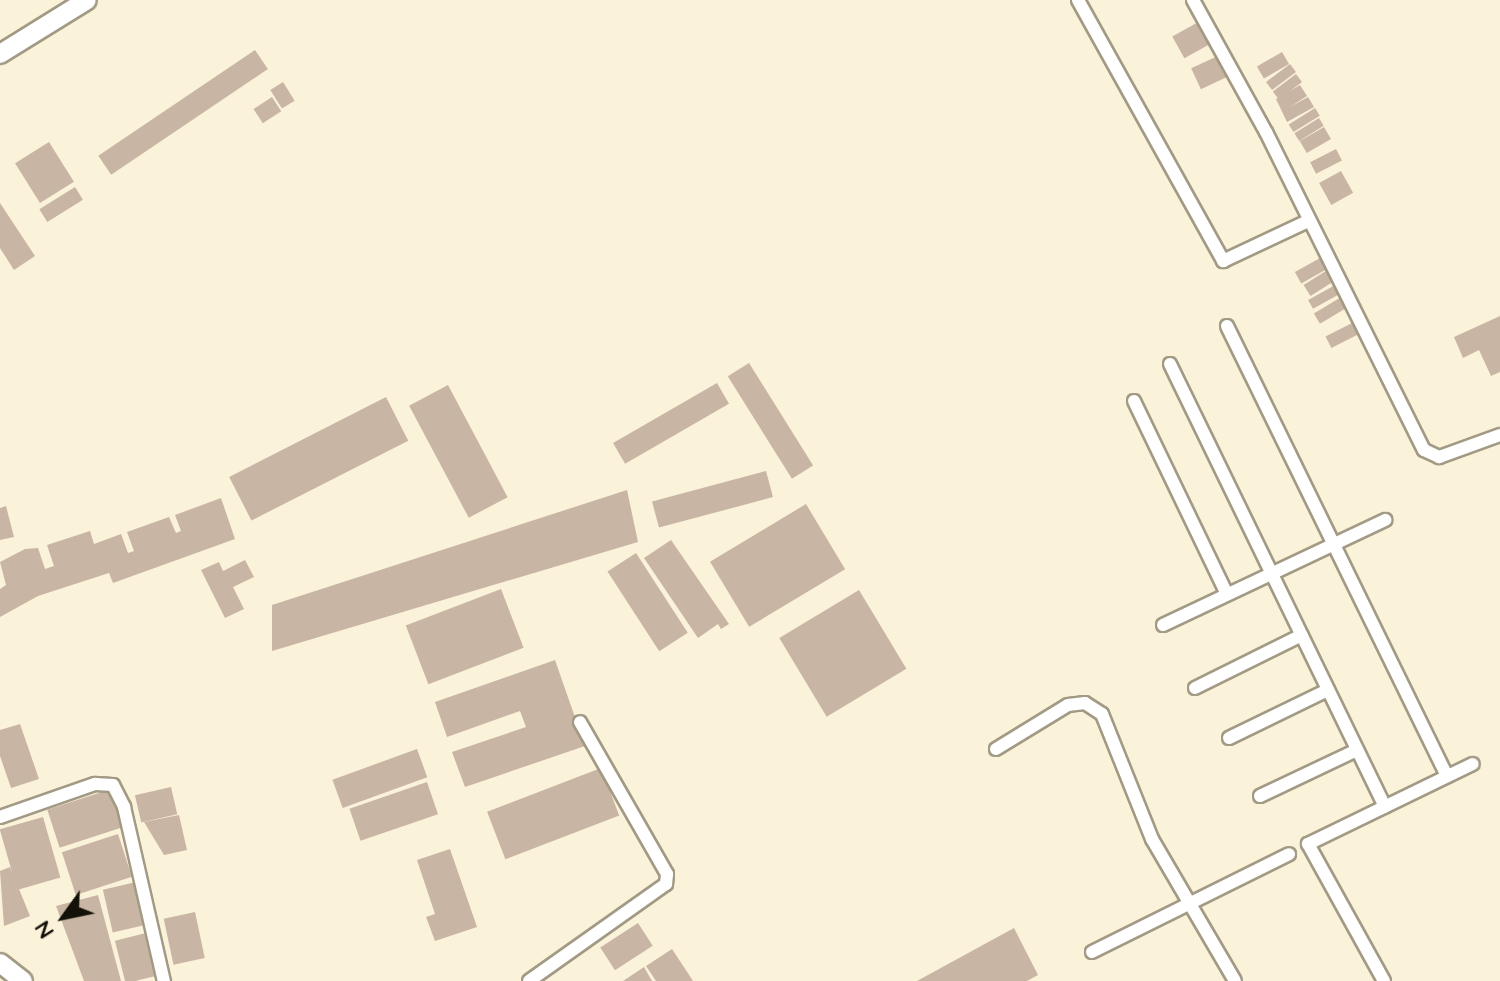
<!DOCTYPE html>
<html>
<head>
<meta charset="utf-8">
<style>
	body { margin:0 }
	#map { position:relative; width:1500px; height:981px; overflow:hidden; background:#fbf2da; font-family:Quicksand,sans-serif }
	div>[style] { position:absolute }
	.building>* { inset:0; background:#c9b5a4; transform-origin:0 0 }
	.roads { filter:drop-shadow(2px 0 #a29a84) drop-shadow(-2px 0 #a29a84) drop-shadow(0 2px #a29a84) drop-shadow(0 -2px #a29a84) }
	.street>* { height:12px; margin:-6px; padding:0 6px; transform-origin:6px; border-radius:6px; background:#fff }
	.secondary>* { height:18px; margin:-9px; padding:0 9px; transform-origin:9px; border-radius:9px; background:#fff }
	span { translate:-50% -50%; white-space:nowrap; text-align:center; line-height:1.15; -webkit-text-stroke:6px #fbf2da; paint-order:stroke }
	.north { position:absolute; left:24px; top:877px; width:80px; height:80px; -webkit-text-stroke:6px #fbf2da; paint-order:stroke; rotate:237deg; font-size:22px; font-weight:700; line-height:32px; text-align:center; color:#141109 }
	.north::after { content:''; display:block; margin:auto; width:28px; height:36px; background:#141109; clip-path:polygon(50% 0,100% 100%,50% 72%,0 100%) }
</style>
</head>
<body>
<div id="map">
	<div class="building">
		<div style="left:1202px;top:20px;width:25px;height:34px;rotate:61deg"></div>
		<div style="left:255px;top:50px;width:23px;height:189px;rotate:56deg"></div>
		<div style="left:1282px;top:52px;width:14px;height:29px;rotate:60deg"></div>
		<div style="left:1222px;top:54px;width:23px;height:34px;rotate:65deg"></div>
		<div style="left:1290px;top:64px;width:10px;height:30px;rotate:53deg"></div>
		<div style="left:1296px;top:74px;width:10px;height:29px;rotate:53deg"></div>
		<div style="left:283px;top:82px;width:22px;height:15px;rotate:58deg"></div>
		<div style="clip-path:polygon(1300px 85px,1307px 96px,1290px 107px,1308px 97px,1314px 107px,1287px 122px,1276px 99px)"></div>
		<div style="left:272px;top:97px;width:17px;height:22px;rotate:57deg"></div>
		<div style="left:1315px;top:108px;width:9px;height:31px;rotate:58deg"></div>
		<div style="left:1319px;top:118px;width:9px;height:29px;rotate:58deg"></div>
		<div style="left:1324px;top:127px;width:14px;height:28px;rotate:60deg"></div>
		<div style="left:49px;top:142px;width:47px;height:40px;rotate:58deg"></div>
		<div style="left:1336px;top:149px;width:13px;height:29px;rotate:63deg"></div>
		<div style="left:1341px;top:171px;width:25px;height:25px;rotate:61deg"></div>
		<div style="left:75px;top:187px;width:15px;height:42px;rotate:58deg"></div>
		<div style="clip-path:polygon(0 203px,35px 256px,14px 270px,0 248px)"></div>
		<div style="left:1322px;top:257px;width:13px;height:31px;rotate:61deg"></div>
		<div style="left:1329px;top:269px;width:13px;height:30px;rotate:58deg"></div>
		<div style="left:1337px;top:284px;width:10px;height:33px;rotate:61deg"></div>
		<div style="left:1343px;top:296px;width:12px;height:34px;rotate:59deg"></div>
		<div style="clip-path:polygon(1500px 316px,1500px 372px,1491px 376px,1479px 350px,1463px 358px,1454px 337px)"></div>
		<div style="left:1354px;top:322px;width:13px;height:32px;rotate:63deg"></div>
		<div style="left:749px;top:363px;width:121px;height:25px;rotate:58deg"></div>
		<div style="left:717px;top:383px;width:24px;height:120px;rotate:60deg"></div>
		<div style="left:448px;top:385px;width:127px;height:44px;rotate:62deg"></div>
		<div style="left:386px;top:397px;width:49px;height:176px;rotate:63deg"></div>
		<div style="left:766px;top:471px;width:27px;height:118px;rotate:75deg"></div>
		<div style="clip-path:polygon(627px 490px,638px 542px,272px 651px,272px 605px)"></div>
		<div style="clip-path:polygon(221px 498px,235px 539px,113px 583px,109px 573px,38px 596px,0 617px,0 589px,6px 585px,0 562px,25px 549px,38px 548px,45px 569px,54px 566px,47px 545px,90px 531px,94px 544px,121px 534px,128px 553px,134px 551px,127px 532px,169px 517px,176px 533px,181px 531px,175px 515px)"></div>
		<div style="left:806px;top:504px;width:76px;height:112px;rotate:59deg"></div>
		<div style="clip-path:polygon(6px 506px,14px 537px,0 540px,0 508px)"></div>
		<div style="clip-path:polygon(671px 540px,729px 624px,721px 629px,718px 624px,698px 638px,644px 558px)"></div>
		<div style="left:636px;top:553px;width:95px;height:34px;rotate:57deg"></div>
		<div style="clip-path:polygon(245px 560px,254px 577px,233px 587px,244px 609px,225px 618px,201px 570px,219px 562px,223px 571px)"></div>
		<div style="left:501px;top:589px;width:63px;height:102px;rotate:69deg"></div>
		<div style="left:859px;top:590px;width:92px;height:93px;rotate:59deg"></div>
		<div style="clip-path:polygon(555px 660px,585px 746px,465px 787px,452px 752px,526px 727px,520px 711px,447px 737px,435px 702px)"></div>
		<div style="clip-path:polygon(20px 724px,39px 779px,11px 788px,0 756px,0 730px)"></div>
		<div style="left:417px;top:749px;width:30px;height:90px;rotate:70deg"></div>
		<div style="left:601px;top:768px;width:51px;height:122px;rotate:69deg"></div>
		<div style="left:427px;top:782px;width:34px;height:82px;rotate:71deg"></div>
		<div style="left:171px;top:787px;width:28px;height:37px;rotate:77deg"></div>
		<div style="left:111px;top:789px;width:40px;height:67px;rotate:72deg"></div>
		<div style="clip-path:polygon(179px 815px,187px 850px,164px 855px,144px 822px)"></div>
		<div style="left:43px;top:817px;width:63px;height:45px;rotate:74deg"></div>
		<div style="left:118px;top:834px;width:45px;height:59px;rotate:72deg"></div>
		<div style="clip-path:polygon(450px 849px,477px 927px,435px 941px,426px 917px,435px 914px,417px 860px)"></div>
		<div style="clip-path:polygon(10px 867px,30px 916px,4px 926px,0 871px)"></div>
		<div style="left:136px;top:882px;width:44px;height:34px;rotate:77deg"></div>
		<div style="clip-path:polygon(98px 895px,121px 981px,84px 981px,56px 906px)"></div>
		<div style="left:195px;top:912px;width:47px;height:32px;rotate:78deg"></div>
		<div style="left:638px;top:923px;width:27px;height:45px;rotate:57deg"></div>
		<div style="clip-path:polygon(1014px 928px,1038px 975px,1027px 981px,917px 981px)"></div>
		<div style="left:146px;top:933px;width:44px;height:32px;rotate:76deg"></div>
		<div style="clip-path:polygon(672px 949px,693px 981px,656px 981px,646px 966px)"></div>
		<div style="clip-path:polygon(644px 967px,652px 981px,623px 981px)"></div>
	</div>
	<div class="roads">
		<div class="street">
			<div style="left:1078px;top:0;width:299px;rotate:60.9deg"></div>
			<div style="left:1223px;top:261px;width:94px;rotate:-25.2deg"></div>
			<div style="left:1193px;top:0;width:151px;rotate:61.1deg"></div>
			<div style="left:1266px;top:132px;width:355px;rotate:63.6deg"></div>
			<div style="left:1424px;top:450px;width:17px;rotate:25deg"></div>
			<div style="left:1439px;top:457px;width:65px;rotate:-19.8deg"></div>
			<div style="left:1227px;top:326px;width:501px;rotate:63.95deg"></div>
			<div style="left:1170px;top:364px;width:492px;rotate:64.1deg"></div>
			<div style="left:1134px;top:401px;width:214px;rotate:64.3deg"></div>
			<div style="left:1163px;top:625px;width:246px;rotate:-25.3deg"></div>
			<div style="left:1195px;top:688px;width:119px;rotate:-26.4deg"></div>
			<div style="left:1229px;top:738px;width:110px;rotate:-25.9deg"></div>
			<div style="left:996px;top:749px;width:84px;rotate:-31.4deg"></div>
			<div style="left:1068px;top:705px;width:17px;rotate:-7deg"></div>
			<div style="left:1085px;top:703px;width:20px;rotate:33deg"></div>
			<div style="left:1102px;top:714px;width:135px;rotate:68.2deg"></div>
			<div style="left:1152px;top:839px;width:164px;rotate:59.7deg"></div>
			<div style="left:1260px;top:796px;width:107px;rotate:-25.4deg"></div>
			<div style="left:0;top:817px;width:101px;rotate:-19.2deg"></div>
			<div style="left:95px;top:784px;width:18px;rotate:3deg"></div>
			<div style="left:113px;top:785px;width:25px;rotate:63deg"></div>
			<div style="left:124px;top:807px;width:179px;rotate:77.1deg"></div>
			<div style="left:1092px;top:952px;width:220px;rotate:-26.4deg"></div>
			<div style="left:529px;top:981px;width:168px;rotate:-35.3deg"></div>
			<div style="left:666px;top:884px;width:10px;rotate:-84deg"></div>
			<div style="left:667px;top:874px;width:175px;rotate:-119.8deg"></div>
			<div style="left:1384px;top:981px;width:157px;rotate:-119deg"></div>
			<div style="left:1308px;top:844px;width:183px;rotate:-25.9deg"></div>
		</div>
		<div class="secondary">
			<div style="left:0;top:54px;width:102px;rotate:-31.8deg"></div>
			<div style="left:0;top:963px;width:29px;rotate:38deg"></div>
		</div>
	</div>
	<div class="north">N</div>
</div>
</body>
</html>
